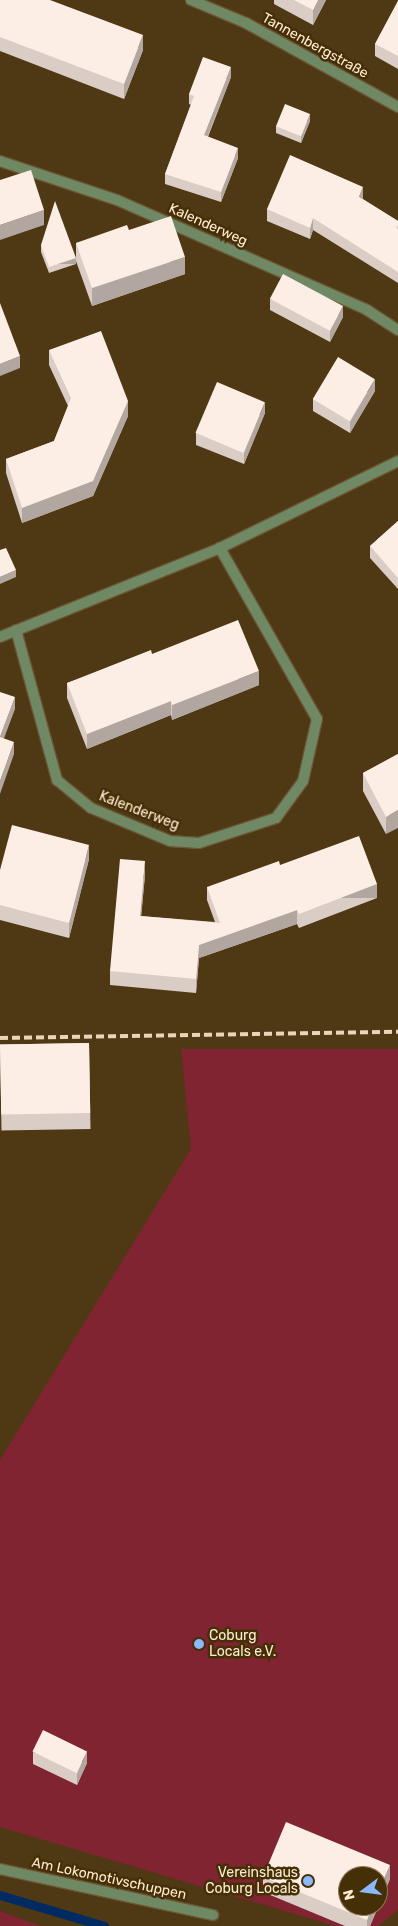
<!DOCTYPE html>
<html>
<head>
<meta charset="utf-8">
<style>
	body { margin:0 }
	#map { position:relative; width:398px; height:1926px; overflow:hidden; background:#4f3914; font-family:Rubik,sans-serif }
	div>[style] { position:absolute }
	.green>* { inset:0; background:#7f2430 }
	.stream>* { height:9px; margin:-4.5px; padding:0 4.5px; transform-origin:4.5px; border-radius:4.5px; background:#002a62 }
	.roads { filter:drop-shadow(1px 0 #6b5532) drop-shadow(-1px 0 #6b5532) drop-shadow(0 1px #6b5532) drop-shadow(0 -1px #6b5532) }
	.lane>* { height:10px; margin:-5px; padding:0 5px; transform-origin:5px; border-radius:5px; background:#6f8965 }
	.street>* { height:10px; margin:-5px; padding:0 5px; transform-origin:5px; border-radius:5px; background:#6f8965 }
	.rail>* { height:4px; margin-top:-2px; transform-origin:0; background:repeating-linear-gradient(90deg,#e9d6ba 0 8px,transparent 0 12px) }
	.wall>* { inset:0; background:#dacdc5; transform-origin:0 0 }
	.shaded-wall>* { inset:0; background:#b1a7a0; transform-origin:0 0 }
	.building>* { inset:0; background:#fdeee5; transform-origin:0 0 }
	.dots>* { width:14px; height:14px; translate:-50% -50%; box-sizing:border-box; border:2px solid #442f07; border-radius:50% }
	span { translate:-50% -50%; white-space:nowrap; text-align:center; line-height:1.15; -webkit-text-stroke:5px #442f07; paint-order:stroke }
	.street-label { font-size:14px; color:#feebd0 }
	.poi-label { font-size:14px; color:#feebd0 }
	.left { translate:0 -50%; text-align:left }
	.right { translate:-100% -50%; text-align:right }
	.north { position:absolute; left:338px; top:1866px; width:50px; height:50px; box-sizing:border-box; background:#442f07; border:1px solid #8e7a57; border-radius:50%; rotate:255deg; font-size:14px; font-weight:700; line-height:20px; text-align:center; color:#feebd0 }
	.north::after { content:''; display:block; margin:auto; width:18px; height:22px; background:#8bbafc; clip-path:polygon(50% 0,100% 100%,50% 72%,0 100%) }
</style>
</head>
<body>
<div id="map">
	<div class="green">
		<div style="clip-path:polygon(evenodd,181px 1049px,398px 1049px,398px 1910px,378px 1926px,335px 1926px,0 1827px,0 1460px,191px 1149px,181px 1049px,348px 1876px,378px 1876px,378px 1906px,348px 1906px,348px 1876px)"></div>
		<div style="clip-path:polygon(0 1911px,41px 1926px,0 1926px)"></div>
	</div>
	<div class="stream">
		<div style="left:0;top:1895px;width:109px;rotate:16.6deg"></div>
	</div>
	<div class="roads">
		<div class="lane">
			<div style="left:16px;top:630px;width:156px;rotate:74.7deg"></div>
			<div style="left:57px;top:780px;width:44px;rotate:39.5deg"></div>
			<div style="left:91px;top:808px;width:86px;rotate:22.7deg"></div>
			<div style="left:170px;top:841px;width:29px;rotate:4deg"></div>
			<div style="left:199px;top:843px;width:81px;rotate:-18deg"></div>
			<div style="left:276px;top:818px;width:46px;rotate:-53.9deg"></div>
			<div style="left:303px;top:781px;width:64px;rotate:-77.3deg"></div>
			<div style="left:317px;top:719px;width:197px;rotate:-119.6deg"></div>
			<div style="left:0;top:1869px;width:218px;rotate:12.2deg"></div>
		</div>
		<div class="street">
			<div style="left:191px;top:0;width:60px;rotate:22.7deg"></div>
			<div style="left:246px;top:23px;width:174px;rotate:28.9deg"></div>
			<div style="left:0;top:161px;width:123px;rotate:18.4deg"></div>
			<div style="left:117px;top:200px;width:273px;rotate:23.7deg"></div>
			<div style="left:367px;top:310px;width:37px;rotate:33deg"></div>
			<div style="left:0;top:637px;width:237px;rotate:-22deg"></div>
			<div style="left:220px;top:548px;width:198px;rotate:-26deg"></div>
		</div>
	</div>
	<div class="rail">
		<div style="left:0;top:1038px;width:398px;rotate:-0.9deg"></div>
	</div>
	<div class="wall">
		<div style="clip-path:polygon(0 0,143px 50px,124px 99px,0 51px)"></div>
		<div style="clip-path:polygon(274px 0,326px 0,313px 25px,274px 4px)"></div>
		<div style="clip-path:polygon(398px 1px,398px 69px,375px 56px,375px 44px)"></div>
		<div style="clip-path:polygon(231px 77px,208px 137px,238px 158px,221px 202px,165px 184px,165px 174px,191px 105px,189px 104px,189px 94px)"></div>
		<div style="clip-path:polygon(310px 121px,301px 143px,276px 133px,276px 126px)"></div>
		<div style="clip-path:polygon(363px 198px,363px 199px,398px 221px,398px 283px,313px 230px,310px 239px,267px 221px,267px 209px)"></div>
		<div style="clip-path:polygon(129px 230px,185px 274px,92px 306px,76px 261px,76px 243px)"></div>
		<div style="clip-path:polygon(41px 245px,76px 264px,49px 273px,41px 252px)"></div>
		<div style="clip-path:polygon(270px 299px,343px 317px,330px 342px,270px 310px)"></div>
		<div style="clip-path:polygon(49px 350px,128px 416px,93px 496px,22px 523px,6px 473px,6px 459px,54px 441px,68px 406px,49px 365px)"></div>
		<div style="clip-path:polygon(375px 391px,350px 433px,313px 411px,313px 399px)"></div>
		<div style="clip-path:polygon(265px 413px,244px 464px,196px 445px,196px 433px)"></div>
		<div style="clip-path:polygon(398px 521px,398px 589px,370px 558px,370px 546px)"></div>
		<div style="clip-path:polygon(152px 654px,259px 685px,172px 720px,171px 715px,87px 749px,67px 698px,67px 683px)"></div>
		<div style="clip-path:polygon(398px 754px,386px 834px,363px 791px,363px 773px)"></div>
		<div style="clip-path:polygon(89px 859px,69px 938px,0 920px,0 870px)"></div>
		<div style="clip-path:polygon(145px 875px,141px 916px,215px 922px,207px 900px,207px 887px,377px 898px,299px 928px,297px 924px,199px 958px,196px 993px,110px 985px,110px 971px)"></div>
		<div style="left:89px;top:1043px;width:86px;height:89px;rotate:89deg"></div>
		<div style="clip-path:polygon(33px 1752px,87px 1763px,77px 1785px,33px 1764px)"></div>
		<div style="clip-path:polygon(263px 1877px,390px 1879px,370px 1926px,345px 1926px,263px 1892px)"></div>
	</div>
	<div class="shaded-wall">
		<div style="clip-path:polygon(318px 0,326px 0,313px 25px,313px 10px)"></div>
		<div style="clip-path:polygon(143px 35px,143px 50px,124px 99px,124px 84px)"></div>
		<div style="clip-path:polygon(231px 67px,231px 77px,204px 145px,204px 135px)"></div>
		<div style="clip-path:polygon(310px 114px,310px 121px,301px 143px,301px 136px)"></div>
		<div style="clip-path:polygon(238px 148px,238px 158px,221px 202px,221px 192px)"></div>
		<div style="clip-path:polygon(363px 187px,363px 198px,359px 208px,359px 197px)"></div>
		<div style="clip-path:polygon(44px 210px,44px 225px,0 240px,0 225px)"></div>
		<div style="clip-path:polygon(313px 218px,313px 230px,310px 239px,310px 228px)"></div>
		<div style="clip-path:polygon(185px 257px,185px 274px,92px 306px,92px 288px)"></div>
		<div style="left:76px;top:258px;width:6px;height:28px;rotate:90deg"></div>
		<div style="clip-path:polygon(343px 306px,343px 317px,330px 342px,330px 330px)"></div>
		<div style="clip-path:polygon(20px 356px,20px 368px,0 376px,0 364px)"></div>
		<div style="clip-path:polygon(375px 379px,375px 391px,350px 433px,350px 422px)"></div>
		<div style="clip-path:polygon(128px 401px,128px 416px,93px 496px,22px 523px,22px 508px)"></div>
		<div style="clip-path:polygon(265px 402px,265px 413px,244px 464px,244px 453px)"></div>
		<div style="clip-path:polygon(16px 570px,16px 577px,0 584px,0 577px)"></div>
		<div style="clip-path:polygon(259px 671px,259px 685px,172px 720px,172px 705px)"></div>
		<div style="clip-path:polygon(15px 697px,15px 709px,0 749px,0 737px)"></div>
		<div style="clip-path:polygon(171px 701px,171px 715px,87px 749px,87px 734px)"></div>
		<div style="clip-path:polygon(14px 742px,14px 754px,0 794px,0 781px)"></div>
		<div style="clip-path:polygon(398px 810px,398px 828px,386px 834px,386px 817px)"></div>
		<div style="clip-path:polygon(89px 845px,89px 859px,69px 938px,69px 923px)"></div>
		<div style="clip-path:polygon(145px 861px,145px 875px,140px 930px,140px 916px)"></div>
		<div style="left:377px;top:884px;width:14px;height:84px;rotate:90deg"></div>
		<div style="clip-path:polygon(297px 910px,297px 924px,199px 958px,196px 993px,196px 979px,199px 945px)"></div>
		<div style="clip-path:polygon(87px 1751px,87px 1763px,77px 1785px,77px 1774px)"></div>
		<div style="clip-path:polygon(390px 1865px,390px 1879px,370px 1926px,367px 1926px,367px 1920px,372px 1906px,378px 1906px,378px 1893px)"></div>
	</div>
	<div class="building">
		<div style="clip-path:polygon(0 0,50px 0,143px 35px,124px 84px,0 37px)"></div>
		<div style="clip-path:polygon(294px 0,318px 0,313px 10px)"></div>
		<div style="clip-path:polygon(398px 1px,398px 56px,375px 44px)"></div>
		<div style="clip-path:polygon(203px 57px,231px 67px,204px 135px,238px 148px,221px 192px,165px 174px,194px 96px,189px 94px)"></div>
		<div style="left:285px;top:104px;width:27px;height:24px;rotate:22deg"></div>
		<div style="clip-path:polygon(290px 155px,363px 187px,359px 197px,398px 221px,398px 225px,396px 228px,398px 229px,398px 272px,313px 218px,310px 228px,267px 209px)"></div>
		<div style="clip-path:polygon(31px 170px,44px 210px,0 225px,0 180px)"></div>
		<div style="clip-path:polygon(55px 201px,76px 258px,49px 267px,41px 245px)"></div>
		<div style="clip-path:polygon(171px 216px,185px 257px,92px 288px,76px 243px,127px 225px,129px 230px)"></div>
		<div style="left:283px;top:274px;width:68px;height:28px;rotate:28deg"></div>
		<div style="clip-path:polygon(0 303px,20px 356px,0 364px)"></div>
		<div style="clip-path:polygon(101px 331px,128px 401px,93px 481px,22px 508px,6px 459px,54px 441px,71px 398px,49px 350px)"></div>
		<div style="left:338px;top:357px;width:43px;height:49px;rotate:31deg"></div>
		<div style="left:217px;top:382px;width:52px;height:55px;rotate:23deg"></div>
		<div style="clip-path:polygon(398px 521px,398px 578px,370px 546px)"></div>
		<div style="clip-path:polygon(6px 548px,16px 570px,0 577px,0 550px)"></div>
		<div style="clip-path:polygon(238px 620px,259px 671px,172px 705px,171px 701px,87px 734px,67px 683px,151px 650px,152px 654px)"></div>
		<div style="clip-path:polygon(0 692px,15px 697px,0 737px,14px 742px,0 781px)"></div>
		<div style="clip-path:polygon(398px 754px,398px 810px,386px 817px,363px 773px)"></div>
		<div style="clip-path:polygon(12px 825px,89px 845px,69px 923px,0 905px,0 870px)"></div>
		<div style="clip-path:polygon(359px 836px,377px 884px,299px 914px,297px 910px,199px 945px,196px 979px,110px 971px,120px 859px,145px 861px,140px 916px,220px 923px,207px 887px,279px 861px,280px 865px)"></div>
		<div style="left:89px;top:1043px;width:70px;height:89px;rotate:89deg"></div>
		<div style="left:43px;top:1730px;width:49px;height:24px;rotate:26deg"></div>
		<div style="clip-path:polygon(286px 1822px,390px 1865px,378px 1893px,378px 1876px,348px 1876px,348px 1906px,372px 1906px,367px 1920px,263px 1877px)"></div>
	</div>
	<div class="dots">
		<div style="left:199px;top:1644px;background:#8bbafc"></div>
		<div style="left:308px;top:1881px;background:#8bbafc"></div>
	</div>
	<div class="street-label">
		<span style="left:315px;top:46px;rotate:29deg">Tannenbergstraße</span>
		<span style="left:208px;top:225px;rotate:24deg">Kalenderweg</span>
		<span style="left:139px;top:811px;rotate:21deg">Kalenderweg</span>
		<span style="left:109px;top:1879px;rotate:12deg">Am Lokomotivschuppen</span>
	</div>
	<div class="poi-label">
		<span class="left" style="left:209px;top:1644px">Coburg<br>Locals e.V.</span>
		<span class="right" style="left:298px;top:1881px">Vereinshaus<br>Coburg Locals</span>
	</div>
	<div class="north">N</div>
</div>
</body>
</html>
